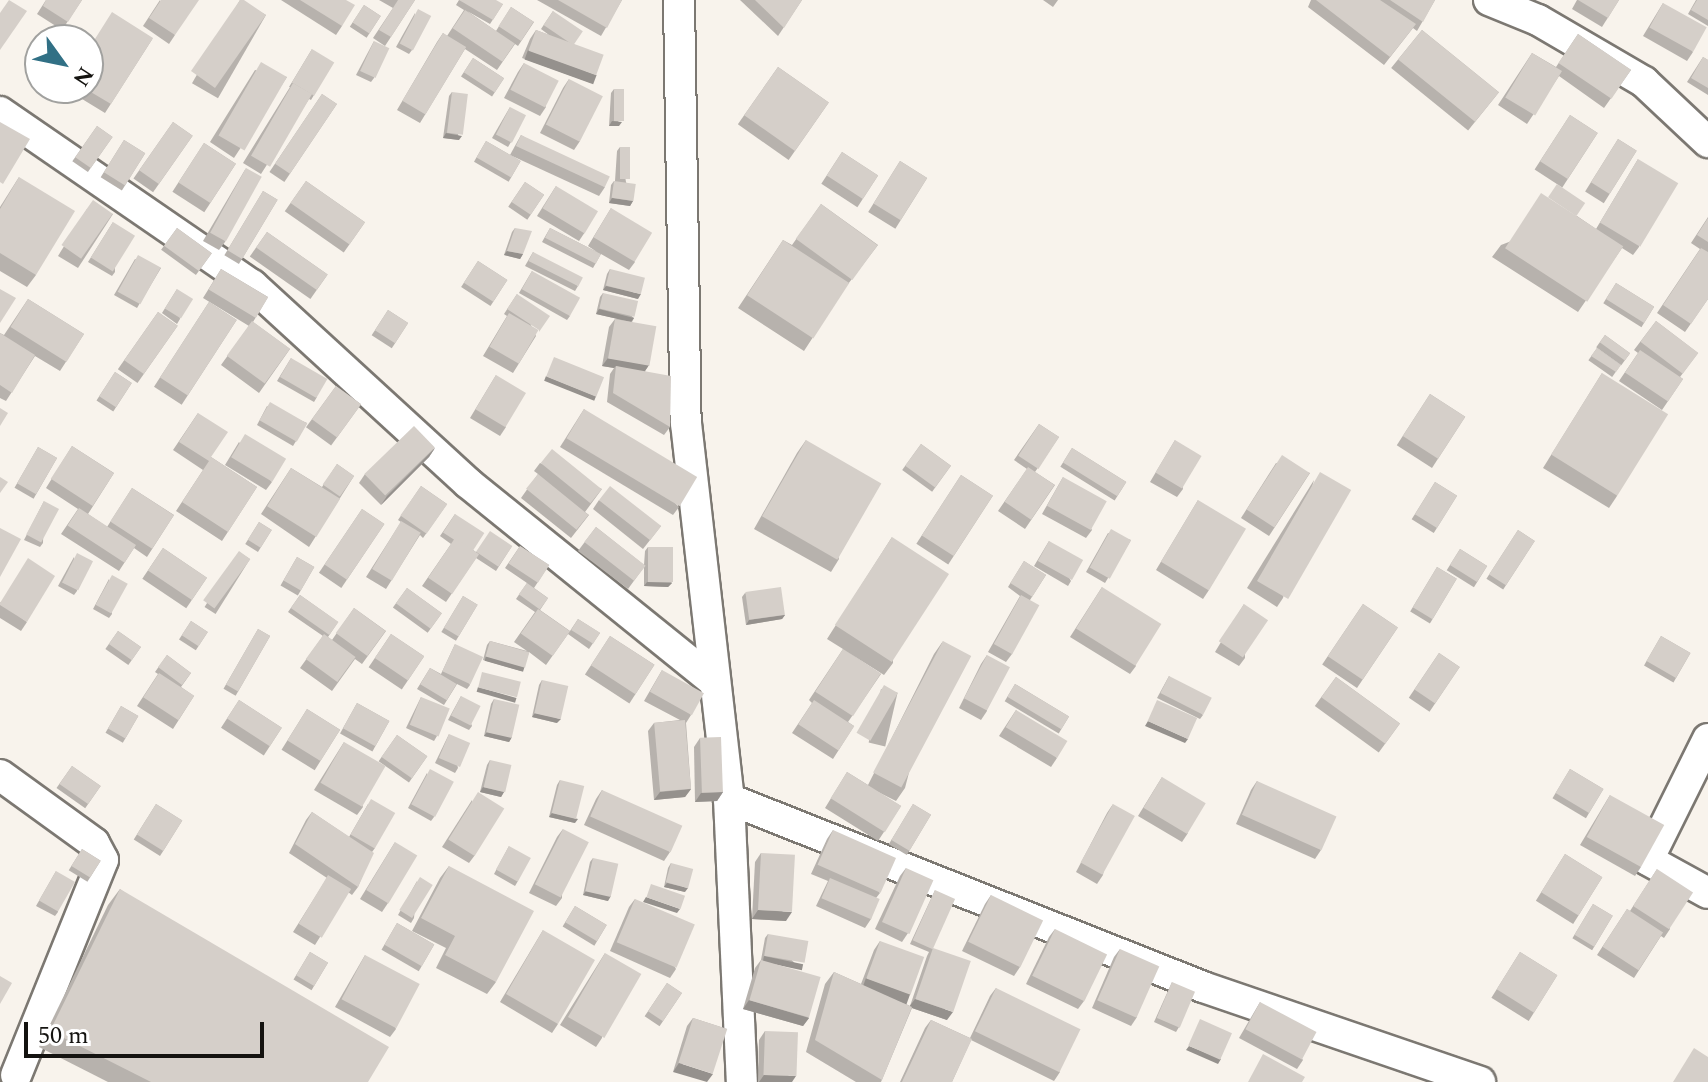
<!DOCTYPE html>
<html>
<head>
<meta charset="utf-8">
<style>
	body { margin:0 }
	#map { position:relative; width:1708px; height:1082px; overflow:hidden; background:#f8f3ec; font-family:Spectral,serif }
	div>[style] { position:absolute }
	.roads { filter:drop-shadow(2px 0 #7c7872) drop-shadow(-2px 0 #7c7872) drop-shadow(0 2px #7c7872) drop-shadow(0 -2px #7c7872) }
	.minor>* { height:30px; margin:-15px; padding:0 15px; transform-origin:15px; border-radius:15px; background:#fff }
	.wall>* { inset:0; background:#b7b2ad; transform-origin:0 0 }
	.shaded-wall>* { inset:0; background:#95918d; transform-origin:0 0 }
	.building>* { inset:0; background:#d5cfc9; transform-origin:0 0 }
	span { translate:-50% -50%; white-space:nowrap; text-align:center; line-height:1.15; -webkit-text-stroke:8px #fff; paint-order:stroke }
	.north { position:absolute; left:24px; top:24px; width:80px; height:80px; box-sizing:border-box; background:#fff; border:2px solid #a1a19f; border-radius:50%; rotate:123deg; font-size:22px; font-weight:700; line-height:32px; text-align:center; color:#141310 }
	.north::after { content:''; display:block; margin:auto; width:28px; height:36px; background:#317085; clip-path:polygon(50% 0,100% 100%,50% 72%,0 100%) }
	.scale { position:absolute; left:24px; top:1022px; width:240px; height:36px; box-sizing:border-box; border:4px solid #141310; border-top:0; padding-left:10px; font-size:24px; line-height:28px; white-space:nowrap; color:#141310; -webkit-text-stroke:6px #fff; paint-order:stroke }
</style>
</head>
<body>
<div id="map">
	<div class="roads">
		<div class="minor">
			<div style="left:679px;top:0;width:423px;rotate:89.1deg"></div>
			<div style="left:686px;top:423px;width:378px;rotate:83.5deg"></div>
			<div style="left:729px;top:799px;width:283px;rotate:87.4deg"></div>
			<div style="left:1489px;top:0;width:53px;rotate:22.2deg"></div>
			<div style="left:1538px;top:20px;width:123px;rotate:30.3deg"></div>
			<div style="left:1644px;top:82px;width:88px;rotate:43.2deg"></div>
			<div style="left:0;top:112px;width:306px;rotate:34.5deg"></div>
			<div style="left:252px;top:285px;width:293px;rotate:42.5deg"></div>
			<div style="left:468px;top:483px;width:315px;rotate:38.9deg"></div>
			<div style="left:1708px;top:739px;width:135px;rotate:116.4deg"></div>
			<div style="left:1648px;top:860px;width:68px;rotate:28.8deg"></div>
			<div style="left:0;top:775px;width:116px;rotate:35.9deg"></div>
			<div style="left:94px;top:843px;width:19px;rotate:62deg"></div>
			<div style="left:103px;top:860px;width:232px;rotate:112deg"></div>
			<div style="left:729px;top:799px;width:510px;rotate:21.63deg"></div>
			<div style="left:1203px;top:987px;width:293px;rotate:18.9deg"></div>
		</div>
	</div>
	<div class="wall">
		<div style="clip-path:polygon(46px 0,82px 0,62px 30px,37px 14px)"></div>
		<div style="clip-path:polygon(160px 0,175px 35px,169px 44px,143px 26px)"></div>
		<div style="left:240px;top:0;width:30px;height:96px;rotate:30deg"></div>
		<div style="clip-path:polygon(281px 0,346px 0,342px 26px,336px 35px)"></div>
		<div style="clip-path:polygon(379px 0,415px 0,385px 46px,373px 38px,393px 8px)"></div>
		<div style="clip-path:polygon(459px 0,503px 4px,490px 24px,467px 11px,496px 31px,511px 7px,534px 22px,518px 46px,515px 44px,497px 70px,465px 49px,420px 123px,397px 110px,437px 42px,443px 33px,447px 36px,464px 10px,456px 5px)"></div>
		<div style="clip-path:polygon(537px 0,622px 0,601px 36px)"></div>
		<div style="clip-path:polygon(740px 0,802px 0,778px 36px)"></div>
		<div style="clip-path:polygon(1043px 0,1058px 0,1053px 7px)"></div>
		<div style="clip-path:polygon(1311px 0,1435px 0,1417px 31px,1413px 28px,1384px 65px,1308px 7px)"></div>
		<div style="clip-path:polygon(1577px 0,1619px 0,1602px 27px,1572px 9px)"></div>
		<div style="clip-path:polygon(1696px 0,1708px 0,1708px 26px,1688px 14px)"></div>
		<div style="clip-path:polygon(1663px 3px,1693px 52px,1687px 61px,1643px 36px)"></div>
		<div style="left:364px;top:5px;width:20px;height:26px;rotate:33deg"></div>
		<div style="clip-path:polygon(553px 11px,574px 44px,591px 83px,522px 58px,530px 39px,536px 30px,549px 35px,541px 29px)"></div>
		<div style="clip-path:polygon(415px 13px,412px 50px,409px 54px,396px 47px)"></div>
		<div style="left:1422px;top:30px;width:99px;height:49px;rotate:39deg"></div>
		<div style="clip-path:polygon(1578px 34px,1631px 70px,1604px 108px,1559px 76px,1527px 124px,1498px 105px,1532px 53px,1556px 67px)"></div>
		<div style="clip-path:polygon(153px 38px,105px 113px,64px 88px,88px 88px)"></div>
		<div style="clip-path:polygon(374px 41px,374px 78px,371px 82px,356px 75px)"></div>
		<div style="clip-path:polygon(312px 49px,314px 95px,311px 100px,309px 99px,261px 174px,243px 163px,290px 87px,289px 87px)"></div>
		<div style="clip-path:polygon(1703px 57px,1708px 60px,1708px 95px,1687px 82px)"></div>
		<div style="left:473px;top:58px;width:37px;height:22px;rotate:33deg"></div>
		<div style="clip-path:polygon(524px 63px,546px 107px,540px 116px,504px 98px,518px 72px)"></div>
		<div style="left:778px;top:67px;width:62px;height:70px;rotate:35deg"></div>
		<div style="clip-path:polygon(255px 70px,287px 77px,234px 158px,210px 142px)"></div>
		<div style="clip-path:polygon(569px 79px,580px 141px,574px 150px,540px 133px,563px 88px)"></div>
		<div style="clip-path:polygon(614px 89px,619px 126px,609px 126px,611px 93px)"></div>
		<div style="clip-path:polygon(452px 92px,459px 140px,443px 138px,449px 96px)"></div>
		<div style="left:322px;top:94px;width:18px;height:94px;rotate:34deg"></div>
		<div style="clip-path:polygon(510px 107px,511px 142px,508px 147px,492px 138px)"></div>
		<div style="left:1570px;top:115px;width:33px;height:65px;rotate:33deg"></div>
		<div style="left:173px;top:122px;width:24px;height:69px;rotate:35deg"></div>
		<div style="left:97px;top:126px;width:19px;height:43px;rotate:35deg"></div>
		<div style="clip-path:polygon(521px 135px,605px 187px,599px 196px,510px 155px)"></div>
		<div style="left:1618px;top:139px;width:22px;height:62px;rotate:32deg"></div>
		<div style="left:124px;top:140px;width:25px;height:44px;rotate:32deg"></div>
		<div style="left:486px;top:141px;width:40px;height:24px;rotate:30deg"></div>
		<div style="left:204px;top:143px;width:38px;height:58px;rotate:33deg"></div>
		<div style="clip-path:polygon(620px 147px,626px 182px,633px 201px,630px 206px,609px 203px,611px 185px,614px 181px,615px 181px,617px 151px)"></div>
		<div style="left:842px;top:152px;width:43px;height:38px;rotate:33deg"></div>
		<div style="clip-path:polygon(1638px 159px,1639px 247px,1633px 255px,1622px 248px,1578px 312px,1492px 257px,1501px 245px,1577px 216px,1596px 229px)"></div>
		<div style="left:900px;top:161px;width:32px;height:60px;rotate:32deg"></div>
		<div style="clip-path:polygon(246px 168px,225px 242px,219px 250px,203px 241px)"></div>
		<div style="clip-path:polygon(19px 177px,36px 275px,27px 287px,0 271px,0 207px)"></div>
		<div style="left:306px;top:181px;width:72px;height:37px;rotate:35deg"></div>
		<div style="left:525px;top:182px;width:23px;height:30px;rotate:34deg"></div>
		<div style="clip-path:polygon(556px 186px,585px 232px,579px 241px,537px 216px)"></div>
		<div style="left:263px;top:191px;width:17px;height:75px;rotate:31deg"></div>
		<div style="clip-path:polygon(821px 204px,878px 245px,845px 288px,804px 351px,738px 308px,783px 240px,792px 245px)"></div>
		<div style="clip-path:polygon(611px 208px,635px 262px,629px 270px,601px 254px,593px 268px,542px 242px,550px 228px,597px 252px,588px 246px)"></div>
		<div style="clip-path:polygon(87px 209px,113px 214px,78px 268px,58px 256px)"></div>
		<div style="clip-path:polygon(1708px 217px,1708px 299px,1685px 332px,1657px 313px,1700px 249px,1691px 243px)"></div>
		<div style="clip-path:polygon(113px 222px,115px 272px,112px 276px,88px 262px)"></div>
		<div style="left:177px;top:228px;width:43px;height:27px;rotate:36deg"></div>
		<div style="clip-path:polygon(515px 228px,523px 254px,520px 259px,504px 255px,512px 232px)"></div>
		<div style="left:267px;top:232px;width:74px;height:30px;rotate:35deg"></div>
		<div style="clip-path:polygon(533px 252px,578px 286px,575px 291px,525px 266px)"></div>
		<div style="clip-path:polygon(135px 259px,161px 268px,137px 308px,114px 295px)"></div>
		<div style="left:478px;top:261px;width:35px;height:31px;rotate:33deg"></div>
		<div style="clip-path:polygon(221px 269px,268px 297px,253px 322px,290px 349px,259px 393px,221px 365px,249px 326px,203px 298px)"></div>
		<div style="clip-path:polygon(610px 269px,638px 299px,603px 290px,607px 274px)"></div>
		<div style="clip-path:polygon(532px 271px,570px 316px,567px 320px,519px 293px)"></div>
		<div style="left:1616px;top:283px;width:45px;height:24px;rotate:32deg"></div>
		<div style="clip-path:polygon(177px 289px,180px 319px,177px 324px,162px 313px)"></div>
		<div style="clip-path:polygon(603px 293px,634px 318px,632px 322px,649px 365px,645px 371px,670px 427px,664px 435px,607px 402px,610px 374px,614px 368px,602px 366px,609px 327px,615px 319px,618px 319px,596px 314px,600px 297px)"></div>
		<div style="clip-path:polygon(517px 294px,536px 336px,513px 373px,483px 356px,507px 316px,504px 314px)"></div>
		<div style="clip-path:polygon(28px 299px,84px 334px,60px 371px,35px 356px,6px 401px,0 398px,0 333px,4px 335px)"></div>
		<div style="left:209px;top:302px;width:33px;height:101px;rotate:33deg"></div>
		<div style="left:388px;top:310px;width:24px;height:30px;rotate:33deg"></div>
		<div style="left:158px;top:312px;width:24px;height:70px;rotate:35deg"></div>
		<div style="clip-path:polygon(1656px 321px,1698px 353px,1680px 377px,1683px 379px,1662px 410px,1619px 381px,1638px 353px,1634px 350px)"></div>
		<div style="left:1605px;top:335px;width:31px;height:15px;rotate:36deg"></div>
		<div style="left:1597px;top:348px;width:29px;height:15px;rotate:35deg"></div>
		<div style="clip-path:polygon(291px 358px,317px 397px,314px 402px,277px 381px)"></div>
		<div style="left:115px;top:372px;width:20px;height:34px;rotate:33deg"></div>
		<div style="clip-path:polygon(1602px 373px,1617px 496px,1609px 508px,1543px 468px)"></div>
		<div style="clip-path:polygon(496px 375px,506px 427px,500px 436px,470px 418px)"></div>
		<div style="left:336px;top:386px;width:31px;height:51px;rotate:36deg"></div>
		<div style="left:1430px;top:394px;width:42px;height:61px;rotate:33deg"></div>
		<div style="clip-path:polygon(267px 406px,307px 423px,293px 446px,257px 425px)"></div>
		<div style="clip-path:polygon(584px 409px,679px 507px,673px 515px,560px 447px)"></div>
		<div style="clip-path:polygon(198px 413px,211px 457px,257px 487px,222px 541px,176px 511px,203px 470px,173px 450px)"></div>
		<div style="clip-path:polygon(1039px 424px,1059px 437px,1035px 472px,1055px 485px,1025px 529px,998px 511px,1027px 469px,1014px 460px)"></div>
		<div style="clip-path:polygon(806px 440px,839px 559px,831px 572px,754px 529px,797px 453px)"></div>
		<div style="clip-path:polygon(1175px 440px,1183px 489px,1177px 497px,1150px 482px)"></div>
		<div style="clip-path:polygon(239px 442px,272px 482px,266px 490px,225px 465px)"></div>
		<div style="left:921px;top:444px;width:37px;height:32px;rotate:36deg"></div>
		<div style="clip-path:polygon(72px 446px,114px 473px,88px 514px,107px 527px,132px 488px,174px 515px,147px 557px,134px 548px,119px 571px,61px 534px,78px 509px,46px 488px)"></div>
		<div style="left:38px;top:447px;width:22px;height:47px;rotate:30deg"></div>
		<div style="clip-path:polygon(435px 448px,429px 457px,381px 505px,359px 483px,365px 474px)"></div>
		<div style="left:1072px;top:448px;width:64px;height:22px;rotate:32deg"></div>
		<div style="clip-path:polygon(540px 463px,602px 489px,585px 512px,589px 515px,571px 538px,521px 498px,538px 474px,534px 471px)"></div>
		<div style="clip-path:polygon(1276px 463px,1310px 473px,1269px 536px,1241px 518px)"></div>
		<div style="clip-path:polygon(337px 464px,354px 476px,309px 547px,261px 514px,291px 468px,322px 487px)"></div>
		<div style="left:961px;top:475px;width:38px;height:82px;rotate:33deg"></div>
		<div style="clip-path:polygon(1063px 477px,1092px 530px,1086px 538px,1042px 514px)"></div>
		<div style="clip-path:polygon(1314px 480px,1283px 598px,1277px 607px,1247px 588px)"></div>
		<div style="left:1435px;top:482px;width:26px;height:44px;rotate:32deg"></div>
		<div style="clip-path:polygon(421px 486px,447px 504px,423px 538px,420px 535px,386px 589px,366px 577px,401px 522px,398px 520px)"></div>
		<div style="clip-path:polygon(599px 500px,661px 526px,643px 549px,593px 509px)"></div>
		<div style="clip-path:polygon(1198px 500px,1209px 590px,1203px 599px,1156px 570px)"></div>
		<div style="clip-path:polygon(44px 501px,43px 543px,40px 547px,24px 540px)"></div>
		<div style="left:362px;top:509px;width:27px;height:77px;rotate:34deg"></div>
		<div style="clip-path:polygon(455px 514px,473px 550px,476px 552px,512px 546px,496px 571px,476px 558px,446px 602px,422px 586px,451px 544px,440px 536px)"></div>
		<div style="left:259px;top:522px;width:15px;height:26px;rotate:32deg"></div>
		<div style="clip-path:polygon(596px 527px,644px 565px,645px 551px,648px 547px,672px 583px,668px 587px,644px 586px,644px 567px,628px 589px,578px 551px)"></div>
		<div style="left:1518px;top:530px;width:20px;height:58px;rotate:33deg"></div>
		<div style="clip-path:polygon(1108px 533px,1131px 540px,1105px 583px,1086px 572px)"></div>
		<div style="clip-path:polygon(892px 537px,893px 663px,884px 675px,846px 651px,881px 674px,848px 722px,854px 726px,833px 759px,792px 733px,812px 703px,809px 700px,843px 649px,827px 639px)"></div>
		<div style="clip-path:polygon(1049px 541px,1071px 581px,1068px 586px,1034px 566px)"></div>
		<div style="clip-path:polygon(520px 546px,549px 565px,534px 588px,548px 598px,540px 610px,570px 631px,578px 619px,600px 633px,589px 649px,568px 634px,546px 665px,529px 652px,524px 667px,521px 671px,483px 660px,487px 645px,490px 641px,527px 651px,514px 642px,535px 612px,516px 599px,527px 583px,505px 568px)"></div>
		<div style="left:163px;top:548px;width:53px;height:37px;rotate:34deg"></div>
		<div style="left:1460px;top:549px;width:32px;height:25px;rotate:32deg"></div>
		<div style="left:239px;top:552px;width:13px;height:65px;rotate:32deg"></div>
		<div style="clip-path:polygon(74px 557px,77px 591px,74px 595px,58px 586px)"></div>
		<div style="left:297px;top:557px;width:20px;height:33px;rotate:30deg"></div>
		<div style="clip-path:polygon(1024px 561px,1046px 575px,1030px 600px,1012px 654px,1006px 662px,988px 652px,1020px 596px,1008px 587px)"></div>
		<div style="left:1437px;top:567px;width:23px;height:52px;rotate:31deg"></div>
		<div style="clip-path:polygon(109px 579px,112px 614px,109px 618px,93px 609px)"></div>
		<div style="clip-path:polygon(1102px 587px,1136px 666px,1130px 674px,1070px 637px)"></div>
		<div style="left:407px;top:588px;width:43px;height:24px;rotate:36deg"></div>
		<div style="clip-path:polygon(745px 593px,785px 615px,782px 619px,746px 625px,742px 597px)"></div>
		<div style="clip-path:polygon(300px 595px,338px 622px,328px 637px,332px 640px,354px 608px,386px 631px,362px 664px,355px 659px,332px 691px,300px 668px,323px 636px,288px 612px)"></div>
		<div style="left:463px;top:596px;width:17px;height:42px;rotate:31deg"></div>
		<div style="clip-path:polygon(0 602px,27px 622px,21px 631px,0 618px)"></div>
		<div style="clip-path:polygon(1244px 604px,1245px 658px,1239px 666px,1215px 652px)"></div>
		<div style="left:1363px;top:604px;width:42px;height:73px;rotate:34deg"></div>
		<div style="left:191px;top:621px;width:20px;height:22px;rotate:33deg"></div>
		<div style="left:258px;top:629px;width:14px;height:69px;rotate:30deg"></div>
		<div style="left:118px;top:631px;width:28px;height:22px;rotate:35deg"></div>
		<div style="left:391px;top:634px;width:40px;height:40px;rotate:34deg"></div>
		<div style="left:610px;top:636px;width:53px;height:46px;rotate:33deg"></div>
		<div style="left:1661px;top:636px;width:34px;height:34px;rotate:30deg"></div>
		<div style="clip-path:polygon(943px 641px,905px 788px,896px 801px,876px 791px,901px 806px,878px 841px,825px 808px,847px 772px,868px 785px,934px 654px)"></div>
		<div style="clip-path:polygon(455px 644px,470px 685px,467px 689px,457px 684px,444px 705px,417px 689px,430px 668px,441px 674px)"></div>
		<div style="left:1439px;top:653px;width:25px;height:54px;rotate:34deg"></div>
		<div style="clip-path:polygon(167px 655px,191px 673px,181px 687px,194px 696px,173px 729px,137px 706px,158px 674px,155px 672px)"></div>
		<div style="clip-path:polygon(987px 655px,987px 711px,981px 720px,959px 708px,981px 664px)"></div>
		<div style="clip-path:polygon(662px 670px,691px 715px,686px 723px,691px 789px,685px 797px,654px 800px,648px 731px,654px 723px,680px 720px,644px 701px)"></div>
		<div style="clip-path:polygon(1169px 676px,1203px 715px,1200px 719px,1157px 698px)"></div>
		<div style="left:1336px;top:677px;width:79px;height:36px;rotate:36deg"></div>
		<div style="clip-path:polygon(542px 680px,557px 723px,532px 717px,539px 685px)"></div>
		<div style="left:1015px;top:684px;width:63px;height:20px;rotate:31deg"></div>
		<div style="left:881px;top:689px;width:17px;height:55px;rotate:13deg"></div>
		<div style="clip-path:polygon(461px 696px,472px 726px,469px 730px,448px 720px)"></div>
		<div style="clip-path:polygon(421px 697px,437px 736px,434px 741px,406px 728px)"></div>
		<div style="clip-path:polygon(494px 699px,512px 737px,509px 742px,484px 736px,491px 704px)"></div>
		<div style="left:239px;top:700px;width:51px;height:33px;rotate:33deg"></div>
		<div style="left:357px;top:703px;width:37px;height:35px;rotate:29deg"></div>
		<div style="left:121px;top:706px;width:20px;height:31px;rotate:30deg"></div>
		<div style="left:307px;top:709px;width:39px;height:48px;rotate:32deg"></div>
		<div style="clip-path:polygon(1016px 710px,1057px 758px,1051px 767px,999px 736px)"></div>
		<div style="clip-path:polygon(449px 734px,458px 768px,455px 773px,435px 763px)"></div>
		<div style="left:397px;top:735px;width:37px;height:32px;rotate:35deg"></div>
		<div style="clip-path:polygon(700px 738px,723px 792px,717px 801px,695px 802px,694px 747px)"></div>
		<div style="clip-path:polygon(344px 742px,363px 807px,357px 815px,314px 790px)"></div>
		<div style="clip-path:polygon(490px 760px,504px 792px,501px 797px,480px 792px,487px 765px)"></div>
		<div style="left:72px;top:766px;width:35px;height:27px;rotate:35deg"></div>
		<div style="left:1570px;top:769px;width:39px;height:34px;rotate:31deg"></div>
		<div style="clip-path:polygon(427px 773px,434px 817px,431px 821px,408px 808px)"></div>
		<div style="clip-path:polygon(1162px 777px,1188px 833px,1182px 842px,1138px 816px)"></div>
		<div style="clip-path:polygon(560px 780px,575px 823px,549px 817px,557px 785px)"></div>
		<div style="clip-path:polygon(1257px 781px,1321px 850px,1315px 859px,1236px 824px,1251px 790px)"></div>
		<div style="clip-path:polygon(602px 790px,670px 852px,664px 861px,584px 825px,596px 799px)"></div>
		<div style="clip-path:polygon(1610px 795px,1641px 867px,1635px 876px,1580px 845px)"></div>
		<div style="clip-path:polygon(472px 800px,475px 855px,469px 863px,442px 847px)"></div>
		<div style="left:156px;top:804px;width:31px;height:42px;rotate:32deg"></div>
		<div style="clip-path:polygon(368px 804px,375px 848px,372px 852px,358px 887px,352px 895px,348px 892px,315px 945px,293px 932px,327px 878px,289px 853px,306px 820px,312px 812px,349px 837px)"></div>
		<div style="left:913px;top:804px;width:21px;height:47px;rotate:31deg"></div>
		<div style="clip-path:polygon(1113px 804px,1103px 875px,1097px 884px,1076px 872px,1107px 813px)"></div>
		<div style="clip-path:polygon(563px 829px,562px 898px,556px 906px,529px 893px,557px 837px)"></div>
		<div style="clip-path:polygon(833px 830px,880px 893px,876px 898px,871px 919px,865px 928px,816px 906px,828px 881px,811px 874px,827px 839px)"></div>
		<div style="clip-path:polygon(395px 842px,388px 903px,382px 912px,360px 899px)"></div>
		<div style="clip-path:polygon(509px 846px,518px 881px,515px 886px,494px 874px)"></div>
		<div style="left:82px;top:849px;width:22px;height:25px;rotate:32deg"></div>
		<div style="clip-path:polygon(761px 853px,786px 921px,752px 919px,755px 862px)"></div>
		<div style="left:1565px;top:854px;width:44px;height:55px;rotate:32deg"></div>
		<div style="clip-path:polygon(593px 858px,608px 901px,583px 895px,590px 862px)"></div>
		<div style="clip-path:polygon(671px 863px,685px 892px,664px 887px,668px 868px)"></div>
		<div style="clip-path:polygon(449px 866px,496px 982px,487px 994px,436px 968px,446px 948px,412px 931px,440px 878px)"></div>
		<div style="clip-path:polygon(906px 868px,908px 933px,902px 942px,875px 929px,900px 876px)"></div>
		<div style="clip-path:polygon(1657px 869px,1670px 929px,1664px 938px,1661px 936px,1634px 978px,1597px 955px,1627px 909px,1630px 911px)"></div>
		<div style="clip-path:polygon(56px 871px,58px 912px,55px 916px,36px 906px)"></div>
		<div style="clip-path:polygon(417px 881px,414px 918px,411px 923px,398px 915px)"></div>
		<div style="clip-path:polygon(120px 889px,368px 1082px,108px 1082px,39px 1047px,108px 905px)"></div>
		<div style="clip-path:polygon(935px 890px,933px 948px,947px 1020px,912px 1008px,881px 1082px,856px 1082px,806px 1052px,825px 984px,834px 972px,861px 984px,874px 950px,880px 941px,910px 994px,904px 1003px,910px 1006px,927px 956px,929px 952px,910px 944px)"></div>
		<div style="clip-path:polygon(991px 895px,1020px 967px,1014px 976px,962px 951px,985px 904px)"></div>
		<div style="clip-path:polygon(635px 899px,676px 969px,670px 978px,610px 951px,629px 907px)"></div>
		<div style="left:1593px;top:904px;width:23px;height:40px;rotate:31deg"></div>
		<div style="left:575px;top:906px;width:37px;height:24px;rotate:31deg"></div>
		<div style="left:397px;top:923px;width:43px;height:31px;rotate:30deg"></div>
		<div style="clip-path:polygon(1055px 929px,1084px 1001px,1078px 1009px,1026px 984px,1049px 937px)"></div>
		<div style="clip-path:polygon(543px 930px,558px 1024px,552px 1033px,500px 1002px)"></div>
		<div style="clip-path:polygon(768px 934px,800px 969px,775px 963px,809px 1018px,803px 1026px,743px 1009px,755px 968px,761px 960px,765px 938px)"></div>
		<div style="clip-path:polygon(1120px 949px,1137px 1017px,1131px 1026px,1092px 1008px,1114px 957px)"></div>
		<div style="left:310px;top:952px;width:21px;height:32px;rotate:31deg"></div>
		<div style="left:1520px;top:952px;width:44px;height:54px;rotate:32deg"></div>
		<div style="clip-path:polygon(605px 953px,602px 1038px,596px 1047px,560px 1025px)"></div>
		<div style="clip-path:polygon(365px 955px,396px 1029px,390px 1037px,335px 1007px)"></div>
		<div style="clip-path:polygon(1172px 982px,1179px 1027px,1176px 1032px,1154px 1022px)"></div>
		<div style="left:667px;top:983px;width:18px;height:40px;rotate:34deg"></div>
		<div style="clip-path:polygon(996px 988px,1060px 1072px,1054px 1081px,971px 1040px,952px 1082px,900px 1082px,925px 1028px,931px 1020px,970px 1038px,990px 996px)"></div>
		<div style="clip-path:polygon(1260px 1002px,1303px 1060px,1297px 1069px,1239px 1038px)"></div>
		<div style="clip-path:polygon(693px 1018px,727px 1029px,673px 1072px,687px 1026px)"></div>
		<div style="clip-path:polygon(765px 1031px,792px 1082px,758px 1082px,759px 1040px)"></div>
	</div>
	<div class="shaded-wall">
		<div style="left:528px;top:50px;width:73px;height:10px;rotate:20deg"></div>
		<div style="clip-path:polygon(612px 121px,622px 122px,619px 126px,609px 126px)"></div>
		<div style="clip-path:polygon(446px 133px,462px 136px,459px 140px,443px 138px)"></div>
		<div style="clip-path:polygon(612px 198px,633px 201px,630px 206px,609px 203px)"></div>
		<div style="clip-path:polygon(507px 251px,523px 254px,520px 259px,504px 255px)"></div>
		<div style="clip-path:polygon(606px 286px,641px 294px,638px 299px,603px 290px)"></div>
		<div style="clip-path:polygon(599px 309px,634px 318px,631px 322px,596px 314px)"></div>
		<div style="clip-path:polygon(608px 358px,649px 365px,643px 374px,616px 366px,614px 368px,602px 366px)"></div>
		<div style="left:546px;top:376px;width:54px;height:5px;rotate:22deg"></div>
		<div style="clip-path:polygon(435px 448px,429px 457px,381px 505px,387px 496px)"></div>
		<div style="clip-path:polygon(647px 582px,672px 583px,668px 587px,644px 586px)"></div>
		<div style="clip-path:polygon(785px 615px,782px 619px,746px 625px,749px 620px)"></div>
		<div style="left:486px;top:656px;width:40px;height:5px;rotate:16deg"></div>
		<div style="left:478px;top:687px;width:40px;height:5px;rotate:16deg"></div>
		<div style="clip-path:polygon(535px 713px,561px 719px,557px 723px,532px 717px)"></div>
		<div style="clip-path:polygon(1148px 721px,1188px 739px,1185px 743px,1145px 726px)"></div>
		<div style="clip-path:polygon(487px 732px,512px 737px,509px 742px,484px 736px)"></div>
		<div style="clip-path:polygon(483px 787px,504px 792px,501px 797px,480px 792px)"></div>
		<div style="clip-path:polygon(691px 789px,685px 797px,654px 800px,660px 792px)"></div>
		<div style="clip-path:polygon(723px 792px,717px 801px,695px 802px,701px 793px)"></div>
		<div style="clip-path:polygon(552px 813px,578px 819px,575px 823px,549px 817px)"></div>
		<div style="clip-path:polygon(667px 883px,688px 888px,685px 892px,664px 887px)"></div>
		<div style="clip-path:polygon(586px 891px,611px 896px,608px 901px,583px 895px)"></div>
		<div style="clip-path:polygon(646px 897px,680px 909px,677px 913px,643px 902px)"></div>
		<div style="clip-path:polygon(758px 910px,792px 912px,786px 921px,752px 919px)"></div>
		<div style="left:764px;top:956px;width:40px;height:6px;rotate:12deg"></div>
		<div style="left:866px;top:978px;width:47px;height:11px;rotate:20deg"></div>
		<div style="clip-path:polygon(915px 999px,953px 1012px,947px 1020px,909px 1007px)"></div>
		<div style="clip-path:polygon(749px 1000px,809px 1018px,803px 1026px,743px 1009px)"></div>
		<div style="clip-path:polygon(1189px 1046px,1221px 1059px,1218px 1064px,1186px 1050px)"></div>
		<div style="clip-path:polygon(679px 1063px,713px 1074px,707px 1082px,673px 1072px)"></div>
		<div style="clip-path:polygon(764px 1075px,796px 1076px,792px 1082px,759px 1082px)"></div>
	</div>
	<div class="building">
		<div style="clip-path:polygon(9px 0,27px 11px,0 50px,0 13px)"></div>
		<div style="clip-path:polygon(46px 0,82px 0,68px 22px,43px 6px)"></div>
		<div style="clip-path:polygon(161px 0,199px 0,175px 35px,149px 18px)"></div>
		<div style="clip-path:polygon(240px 0,244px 0,266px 15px,215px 88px,191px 71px)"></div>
		<div style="clip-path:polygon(300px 0,346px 0,355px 5px,342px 26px)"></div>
		<div style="clip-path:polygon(398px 0,415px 0,391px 37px,379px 30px)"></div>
		<div style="clip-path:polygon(459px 0,496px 0,503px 4px,493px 20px)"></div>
		<div style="clip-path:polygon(558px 0,622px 0,607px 28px)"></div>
		<div style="clip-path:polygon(755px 0,802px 0,784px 28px)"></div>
		<div style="clip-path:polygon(1316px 0,1380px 0,1416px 24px,1390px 57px)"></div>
		<div style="clip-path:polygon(1390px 0,1435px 0,1423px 22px)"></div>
		<div style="clip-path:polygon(1578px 0,1619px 0,1608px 18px)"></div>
		<div style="clip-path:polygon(1697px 0,1708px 0,1708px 20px,1691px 10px)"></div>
		<div style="left:1663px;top:3px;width:50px;height:28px;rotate:29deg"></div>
		<div style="left:364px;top:5px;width:20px;height:21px;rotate:33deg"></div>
		<div style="left:511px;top:7px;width:27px;height:23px;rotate:33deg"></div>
		<div style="left:418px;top:9px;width:15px;height:39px;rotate:28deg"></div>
		<div style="left:465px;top:10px;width:60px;height:22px;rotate:34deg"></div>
		<div style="left:553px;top:11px;width:36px;height:17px;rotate:34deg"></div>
		<div style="clip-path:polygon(112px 12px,153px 38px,111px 104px,84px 88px,88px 88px,88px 50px)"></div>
		<div style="left:536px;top:30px;width:72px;height:22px;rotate:20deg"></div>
		<div style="left:1422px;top:30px;width:99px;height:38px;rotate:39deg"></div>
		<div style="left:443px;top:33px;width:27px;height:79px;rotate:31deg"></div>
		<div style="left:1578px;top:34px;width:64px;height:35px;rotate:34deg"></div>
		<div style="left:374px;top:41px;width:17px;height:33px;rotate:25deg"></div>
		<div style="left:312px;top:49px;width:26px;height:39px;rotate:31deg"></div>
		<div style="left:1532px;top:53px;width:35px;height:52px;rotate:31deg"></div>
		<div style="clip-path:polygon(1703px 57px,1708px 60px,1708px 88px,1691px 78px)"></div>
		<div style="left:473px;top:58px;width:37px;height:17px;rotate:33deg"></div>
		<div style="left:261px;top:62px;width:30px;height:85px;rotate:30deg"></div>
		<div style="left:524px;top:63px;width:39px;height:30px;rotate:27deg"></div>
		<div style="left:778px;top:67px;width:62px;height:59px;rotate:35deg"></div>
		<div style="left:569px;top:79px;width:38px;height:51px;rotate:27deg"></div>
		<div style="left:293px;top:83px;width:22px;height:84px;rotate:30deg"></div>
		<div style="left:614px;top:89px;width:10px;height:32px"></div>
		<div style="left:452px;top:92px;width:16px;height:41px;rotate:7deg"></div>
		<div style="left:322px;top:94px;width:18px;height:84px;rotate:34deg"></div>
		<div style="left:510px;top:107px;width:18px;height:31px;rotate:27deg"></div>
		<div style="left:1570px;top:115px;width:33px;height:55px;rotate:33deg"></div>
		<div style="clip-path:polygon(0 122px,30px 139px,3px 184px,0 182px)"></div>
		<div style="left:173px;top:122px;width:24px;height:59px;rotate:35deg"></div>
		<div style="left:97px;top:126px;width:19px;height:38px;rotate:35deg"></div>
		<div style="left:521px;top:135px;width:98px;height:12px;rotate:25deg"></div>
		<div style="left:1618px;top:139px;width:22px;height:51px;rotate:32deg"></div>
		<div style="left:124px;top:140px;width:25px;height:38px;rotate:32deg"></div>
		<div style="left:486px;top:141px;width:40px;height:19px;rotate:30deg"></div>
		<div style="left:204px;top:143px;width:38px;height:47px;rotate:33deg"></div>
		<div style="left:620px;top:147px;width:10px;height:32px"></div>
		<div style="left:842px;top:152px;width:43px;height:28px;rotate:33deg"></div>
		<div style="left:1638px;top:159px;width:47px;height:74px;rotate:31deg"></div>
		<div style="left:900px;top:161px;width:32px;height:50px;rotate:32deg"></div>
		<div style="left:246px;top:168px;width:18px;height:74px;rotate:29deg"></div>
		<div style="clip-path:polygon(19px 177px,75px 211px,36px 275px,0 253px,0 209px)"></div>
		<div style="left:306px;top:181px;width:72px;height:27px;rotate:35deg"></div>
		<div style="left:614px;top:181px;width:22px;height:17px;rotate:8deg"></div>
		<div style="left:525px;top:182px;width:23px;height:24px;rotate:34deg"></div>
		<div style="left:1557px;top:184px;width:34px;height:16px;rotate:34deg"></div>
		<div style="left:556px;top:186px;width:49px;height:26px;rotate:31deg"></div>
		<div style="left:263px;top:191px;width:17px;height:69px;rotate:31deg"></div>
		<div style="left:1541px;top:193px;width:98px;height:66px;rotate:33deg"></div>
		<div style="left:93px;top:200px;width:24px;height:55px;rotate:35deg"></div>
		<div style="left:821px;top:204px;width:70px;height:43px;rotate:36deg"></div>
		<div style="left:611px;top:208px;width:48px;height:34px;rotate:31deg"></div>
		<div style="clip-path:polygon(1708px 218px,1708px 242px,1697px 235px)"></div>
		<div style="left:113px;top:222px;width:26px;height:42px;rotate:32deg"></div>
		<div style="left:177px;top:228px;width:43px;height:22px;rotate:36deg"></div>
		<div style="clip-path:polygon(515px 228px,532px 231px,523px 254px,507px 251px)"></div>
		<div style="left:550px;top:228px;width:57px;height:11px;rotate:27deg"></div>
		<div style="left:267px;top:232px;width:74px;height:19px;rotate:35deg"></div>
		<div style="left:783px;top:240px;width:79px;height:66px;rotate:33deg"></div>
		<div style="clip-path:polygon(1701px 248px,1708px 252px,1708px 299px,1691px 324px,1663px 305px)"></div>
		<div style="left:533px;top:252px;width:56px;height:10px;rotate:27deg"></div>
		<div style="left:138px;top:255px;width:26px;height:42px;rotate:29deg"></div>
		<div style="left:478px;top:261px;width:35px;height:26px;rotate:33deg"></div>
		<div style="left:221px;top:269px;width:55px;height:24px;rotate:31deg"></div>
		<div style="left:610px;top:269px;width:36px;height:17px;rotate:14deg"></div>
		<div style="left:532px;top:271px;width:55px;height:21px;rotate:29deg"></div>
		<div style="left:1616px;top:283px;width:45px;height:19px;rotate:32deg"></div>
		<div style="clip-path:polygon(0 289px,16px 298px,0 323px)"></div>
		<div style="left:177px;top:289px;width:19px;height:23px;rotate:32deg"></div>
		<div style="left:603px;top:293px;width:36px;height:16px;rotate:13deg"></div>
		<div style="clip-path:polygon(517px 294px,550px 316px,539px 332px,539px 330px,507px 309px)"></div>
		<div style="left:28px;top:299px;width:66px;height:33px;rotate:32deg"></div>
		<div style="left:209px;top:302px;width:33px;height:90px;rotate:33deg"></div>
		<div style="left:388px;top:310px;width:24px;height:24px;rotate:33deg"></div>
		<div style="left:158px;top:312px;width:24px;height:59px;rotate:35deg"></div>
		<div style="left:509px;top:313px;width:34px;height:39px;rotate:30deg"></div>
		<div style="left:615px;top:319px;width:42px;height:40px;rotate:10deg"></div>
		<div style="left:252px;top:321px;width:47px;height:43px;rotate:36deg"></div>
		<div style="left:1656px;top:321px;width:53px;height:26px;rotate:37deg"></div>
		<div style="clip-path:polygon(0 333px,35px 355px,12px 393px,0 385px)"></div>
		<div style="left:1605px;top:335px;width:31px;height:9px;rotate:36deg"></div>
		<div style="clip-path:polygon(1597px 348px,1621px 365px,1616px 372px,1591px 356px)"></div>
		<div style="left:1640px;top:350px;width:52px;height:27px;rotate:34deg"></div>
		<div style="left:554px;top:357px;width:54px;height:21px;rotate:22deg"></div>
		<div style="left:291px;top:358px;width:42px;height:22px;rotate:30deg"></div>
		<div style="clip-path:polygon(616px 366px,671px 376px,670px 427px,613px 393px)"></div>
		<div style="left:115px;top:372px;width:20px;height:29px;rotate:33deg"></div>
		<div style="left:1602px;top:373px;width:78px;height:96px;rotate:32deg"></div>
		<div style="left:496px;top:375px;width:35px;height:40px;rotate:31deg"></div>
		<div style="left:336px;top:386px;width:31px;height:41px;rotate:36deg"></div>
		<div style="left:1430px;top:394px;width:42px;height:50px;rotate:33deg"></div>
		<div style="left:270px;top:402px;width:43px;height:21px;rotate:30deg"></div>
		<div style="clip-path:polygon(0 408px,8px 413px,0 426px)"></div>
		<div style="left:584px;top:409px;width:132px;height:34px;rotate:31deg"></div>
		<div style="clip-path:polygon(198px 413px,228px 432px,211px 457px,257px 487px,228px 532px,182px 502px,209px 461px,179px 442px)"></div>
		<div style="left:1039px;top:424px;width:24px;height:38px;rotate:33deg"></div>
		<div style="left:414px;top:426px;width:30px;height:69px;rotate:46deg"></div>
		<div style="left:245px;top:434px;width:48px;height:27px;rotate:31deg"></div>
		<div style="left:806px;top:440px;width:87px;height:88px;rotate:30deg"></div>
		<div style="left:1175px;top:440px;width:31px;height:38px;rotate:31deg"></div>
		<div style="left:921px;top:444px;width:37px;height:27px;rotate:36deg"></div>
		<div style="left:72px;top:446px;width:50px;height:39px;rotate:33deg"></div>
		<div style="left:38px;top:447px;width:22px;height:42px;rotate:30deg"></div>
		<div style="left:1072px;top:448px;width:64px;height:17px;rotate:32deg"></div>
		<div style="left:552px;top:449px;width:64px;height:18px;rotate:39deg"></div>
		<div style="left:1282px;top:455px;width:33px;height:65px;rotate:33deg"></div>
		<div style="left:337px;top:464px;width:21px;height:25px;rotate:35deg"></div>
		<div style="left:1028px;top:467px;width:32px;height:42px;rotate:34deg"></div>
		<div style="left:291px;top:468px;width:58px;height:45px;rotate:32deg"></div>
		<div style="left:1320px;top:472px;width:36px;height:126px;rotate:30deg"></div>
		<div style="left:538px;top:474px;width:65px;height:19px;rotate:39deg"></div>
		<div style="left:961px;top:475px;width:38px;height:72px;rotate:33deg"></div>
		<div style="clip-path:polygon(0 477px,8px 482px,0 493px)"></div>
		<div style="left:1063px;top:477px;width:50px;height:33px;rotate:29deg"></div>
		<div style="left:1435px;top:482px;width:26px;height:38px;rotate:32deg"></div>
		<div style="left:421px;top:486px;width:32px;height:36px;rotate:35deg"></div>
		<div style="left:610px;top:486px;width:65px;height:18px;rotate:38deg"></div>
		<div style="left:132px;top:488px;width:50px;height:40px;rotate:33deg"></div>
		<div style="left:1198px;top:500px;width:56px;height:72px;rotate:31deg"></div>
		<div style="left:44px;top:501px;width:17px;height:38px;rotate:28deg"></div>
		<div style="left:79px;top:508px;width:68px;height:21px;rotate:33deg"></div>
		<div style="left:362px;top:509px;width:27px;height:67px;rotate:34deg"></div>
		<div style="left:455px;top:514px;width:35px;height:22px;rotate:33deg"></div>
		<div style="left:401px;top:521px;width:23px;height:56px;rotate:31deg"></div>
		<div style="left:259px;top:522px;width:15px;height:21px;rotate:32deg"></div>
		<div style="left:596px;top:527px;width:63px;height:19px;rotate:38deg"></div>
		<div style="clip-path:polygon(0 528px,21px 539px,0 577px)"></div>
		<div style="left:1111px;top:529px;width:23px;height:44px;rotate:29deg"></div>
		<div style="left:1518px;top:530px;width:20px;height:53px;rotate:33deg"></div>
		<div style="left:490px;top:531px;width:27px;height:25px;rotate:34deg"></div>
		<div style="left:892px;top:537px;width:68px;height:105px;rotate:33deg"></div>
		<div style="left:455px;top:538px;width:29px;height:48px;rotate:34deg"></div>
		<div style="left:1049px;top:541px;width:39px;height:23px;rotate:29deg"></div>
		<div style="left:520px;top:546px;width:35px;height:21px;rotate:33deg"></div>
		<div style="left:648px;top:547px;width:25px;height:35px"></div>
		<div style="left:163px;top:548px;width:53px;height:27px;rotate:34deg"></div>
		<div style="left:1460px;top:549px;width:32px;height:19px;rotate:32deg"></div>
		<div style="left:239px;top:551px;width:14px;height:61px;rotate:36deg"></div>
		<div style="left:77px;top:553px;width:18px;height:33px;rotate:27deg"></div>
		<div style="left:297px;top:557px;width:20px;height:27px;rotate:30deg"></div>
		<div style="clip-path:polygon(28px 558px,55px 576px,27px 622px,0 605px,0 603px)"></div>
		<div style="left:1024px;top:561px;width:26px;height:26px;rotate:32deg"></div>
		<div style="left:1437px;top:567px;width:23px;height:47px;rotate:31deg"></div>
		<div style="left:112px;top:575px;width:18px;height:34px;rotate:29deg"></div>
		<div style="left:527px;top:583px;width:26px;height:14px;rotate:36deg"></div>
		<div style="left:781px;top:587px;width:28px;height:36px;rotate:82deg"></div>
		<div style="left:1102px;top:587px;width:70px;height:49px;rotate:32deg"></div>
		<div style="left:407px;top:588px;width:43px;height:19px;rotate:36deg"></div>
		<div style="left:300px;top:595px;width:47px;height:16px;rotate:35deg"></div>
		<div style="left:1021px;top:595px;width:21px;height:56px;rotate:29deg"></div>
		<div style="left:463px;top:596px;width:17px;height:37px;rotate:31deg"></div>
		<div style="left:1244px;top:604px;width:29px;height:45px;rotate:34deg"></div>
		<div style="left:1363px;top:604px;width:42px;height:63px;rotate:34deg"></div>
		<div style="left:354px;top:608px;width:39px;height:31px;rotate:36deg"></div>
		<div style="left:538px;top:609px;width:39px;height:30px;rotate:35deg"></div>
		<div style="left:578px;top:619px;width:26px;height:13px;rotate:32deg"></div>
		<div style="left:191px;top:621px;width:20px;height:17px;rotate:33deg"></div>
		<div style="left:258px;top:629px;width:14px;height:64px;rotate:30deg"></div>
		<div style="left:118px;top:631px;width:28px;height:16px;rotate:35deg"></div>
		<div style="left:324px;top:634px;width:39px;height:31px;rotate:36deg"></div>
		<div style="left:391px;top:634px;width:40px;height:29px;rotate:34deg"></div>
		<div style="left:610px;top:636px;width:53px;height:35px;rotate:33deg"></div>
		<div style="left:1661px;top:636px;width:34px;height:29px;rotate:30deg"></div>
		<div style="left:490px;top:641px;width:41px;height:16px;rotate:16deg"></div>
		<div style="left:943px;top:641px;width:32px;height:149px;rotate:28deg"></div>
		<div style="left:455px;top:644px;width:31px;height:30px;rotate:25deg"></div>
		<div style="left:843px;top:649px;width:45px;height:51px;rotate:33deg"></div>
		<div style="left:1439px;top:653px;width:25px;height:44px;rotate:34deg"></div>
		<div style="left:167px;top:655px;width:30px;height:15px;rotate:37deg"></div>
		<div style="left:987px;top:655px;width:26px;height:49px;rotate:28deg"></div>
		<div style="left:430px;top:668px;width:31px;height:19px;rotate:31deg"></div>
		<div style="left:662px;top:670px;width:48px;height:25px;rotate:29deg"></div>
		<div style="left:482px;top:672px;width:40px;height:16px;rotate:14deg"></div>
		<div style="left:159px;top:673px;width:42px;height:29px;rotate:33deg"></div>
		<div style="left:1169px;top:676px;width:48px;height:19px;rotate:27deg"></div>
		<div style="left:1336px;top:677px;width:79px;height:25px;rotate:36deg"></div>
		<div style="left:542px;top:680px;width:27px;height:34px;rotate:13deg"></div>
		<div style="left:1015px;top:684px;width:63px;height:15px;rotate:31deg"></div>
		<div style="left:884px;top:685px;width:16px;height:55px;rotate:30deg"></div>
		<div style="left:461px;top:696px;width:22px;height:22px;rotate:27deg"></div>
		<div style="left:421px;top:697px;width:31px;height:30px;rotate:22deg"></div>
		<div style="left:494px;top:699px;width:26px;height:34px;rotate:13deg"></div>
		<div style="left:239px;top:700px;width:51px;height:22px;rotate:33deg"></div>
		<div style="left:814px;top:700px;width:48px;height:29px;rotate:33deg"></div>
		<div style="left:1157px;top:700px;width:44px;height:23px;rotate:24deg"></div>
		<div style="left:357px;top:703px;width:37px;height:29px;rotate:29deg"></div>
		<div style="left:121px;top:706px;width:20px;height:26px;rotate:30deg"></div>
		<div style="left:307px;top:709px;width:39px;height:37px;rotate:32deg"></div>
		<div style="left:1016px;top:710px;width:60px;height:20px;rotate:31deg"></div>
		<div style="left:685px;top:720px;width:69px;height:31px;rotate:85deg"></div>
		<div style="left:449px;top:734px;width:23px;height:26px;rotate:23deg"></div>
		<div style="left:397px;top:735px;width:37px;height:27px;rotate:35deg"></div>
		<div style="left:721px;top:737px;width:55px;height:21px;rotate:88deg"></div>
		<div style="left:344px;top:742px;width:48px;height:47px;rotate:30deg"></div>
		<div style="left:490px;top:760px;width:22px;height:28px;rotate:13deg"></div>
		<div style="left:72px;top:766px;width:35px;height:22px;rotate:35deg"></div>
		<div style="left:430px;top:769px;width:27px;height:40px;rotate:28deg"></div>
		<div style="left:1570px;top:769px;width:39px;height:28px;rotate:31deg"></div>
		<div style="left:847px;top:772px;width:64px;height:31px;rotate:32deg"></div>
		<div style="left:1162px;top:777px;width:51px;height:36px;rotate:31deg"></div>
		<div style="left:560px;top:780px;width:25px;height:34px;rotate:14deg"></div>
		<div style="left:1257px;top:781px;width:87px;height:37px;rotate:24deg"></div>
		<div style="left:602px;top:790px;width:88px;height:29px;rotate:24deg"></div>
		<div style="left:478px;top:792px;width:31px;height:56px;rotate:32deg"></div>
		<div style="left:1610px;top:795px;width:62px;height:48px;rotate:29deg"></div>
		<div style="left:371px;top:799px;width:28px;height:41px;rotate:30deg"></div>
		<div style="left:156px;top:804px;width:31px;height:36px;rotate:32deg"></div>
		<div style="left:913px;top:804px;width:21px;height:42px;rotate:31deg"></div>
		<div style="left:1113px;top:804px;width:25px;height:67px;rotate:29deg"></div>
		<div style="clip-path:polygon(312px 812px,374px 853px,358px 887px,295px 844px)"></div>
		<div style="left:563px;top:829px;width:29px;height:62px;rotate:27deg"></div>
		<div style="left:833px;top:830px;width:69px;height:38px;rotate:24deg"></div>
		<div style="left:395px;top:842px;width:26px;height:56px;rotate:31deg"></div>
		<div style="left:509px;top:846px;width:25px;height:27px;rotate:29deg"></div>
		<div style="left:82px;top:849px;width:22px;height:20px;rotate:32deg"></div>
		<div style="left:761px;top:853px;width:34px;height:57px;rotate:3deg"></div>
		<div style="left:1565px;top:854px;width:44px;height:45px;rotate:32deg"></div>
		<div style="left:593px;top:858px;width:26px;height:34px;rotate:13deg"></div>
		<div style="left:671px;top:863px;width:23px;height:20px;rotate:15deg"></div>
		<div style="clip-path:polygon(449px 866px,534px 911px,496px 982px,445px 955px,455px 936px,421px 918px)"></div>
		<div style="left:906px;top:868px;width:30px;height:59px;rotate:24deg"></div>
		<div style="left:1657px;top:869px;width:43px;height:44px;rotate:33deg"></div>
		<div style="left:56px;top:871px;width:22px;height:34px;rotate:30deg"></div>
		<div style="left:328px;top:875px;width:27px;height:57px;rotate:31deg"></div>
		<div style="left:420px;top:877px;width:15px;height:39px;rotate:32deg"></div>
		<div style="left:830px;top:878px;width:54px;height:22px;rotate:23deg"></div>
		<div style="left:651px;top:884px;width:36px;height:14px;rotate:19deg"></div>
		<div style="clip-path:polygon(120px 889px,389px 1047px,368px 1082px,151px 1082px,50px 1031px)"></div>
		<div style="left:935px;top:890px;width:22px;height:55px;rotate:24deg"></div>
		<div style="left:991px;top:895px;width:58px;height:52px;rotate:26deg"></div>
		<div style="left:635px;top:899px;width:65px;height:47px;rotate:23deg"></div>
		<div style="left:1593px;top:904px;width:23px;height:36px;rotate:31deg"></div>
		<div style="left:575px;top:906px;width:37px;height:19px;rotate:31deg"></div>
		<div style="left:1627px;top:909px;width:43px;height:45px;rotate:33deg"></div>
		<div style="left:397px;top:923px;width:43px;height:25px;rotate:30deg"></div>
		<div style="left:1055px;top:929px;width:58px;height:52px;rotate:26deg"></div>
		<div style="left:543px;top:930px;width:60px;height:74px;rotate:30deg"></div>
		<div style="left:768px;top:934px;width:41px;height:22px;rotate:10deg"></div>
		<div style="left:880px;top:941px;width:47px;height:40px;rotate:20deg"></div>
		<div style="left:933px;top:948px;width:40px;height:54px;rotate:19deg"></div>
		<div style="left:1120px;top:949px;width:43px;height:56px;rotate:24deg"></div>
		<div style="left:310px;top:952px;width:21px;height:27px;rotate:31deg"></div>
		<div style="left:1520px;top:952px;width:44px;height:44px;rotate:32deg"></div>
		<div style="left:605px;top:953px;width:42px;height:74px;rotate:30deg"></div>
		<div style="left:365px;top:955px;width:62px;height:50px;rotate:28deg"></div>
		<div style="left:761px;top:960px;width:62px;height:42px;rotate:16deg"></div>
		<div style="clip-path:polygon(834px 972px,912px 1007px,882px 1080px,815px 1040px)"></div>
		<div style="clip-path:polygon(0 976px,12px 983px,0 1004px)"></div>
		<div style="left:1172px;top:982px;width:25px;height:39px;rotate:23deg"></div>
		<div style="left:667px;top:983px;width:18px;height:34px;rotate:34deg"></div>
		<div style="left:996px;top:988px;width:94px;height:48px;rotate:26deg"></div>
		<div style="left:1260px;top:1002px;width:64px;height:31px;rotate:28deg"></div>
		<div style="left:693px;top:1018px;width:36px;height:47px;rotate:18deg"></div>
		<div style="left:1200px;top:1019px;width:35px;height:29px;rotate:24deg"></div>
		<div style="clip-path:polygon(931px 1020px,972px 1039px,952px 1082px,902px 1082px)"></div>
		<div style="left:765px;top:1031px;width:33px;height:44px;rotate:2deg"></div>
		<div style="clip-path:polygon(1694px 1048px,1708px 1057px,1708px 1082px,1673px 1082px)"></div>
		<div style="clip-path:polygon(1263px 1054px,1305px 1077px,1302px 1082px,1248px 1082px)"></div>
	</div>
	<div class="north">N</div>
	<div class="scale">50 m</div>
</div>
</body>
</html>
